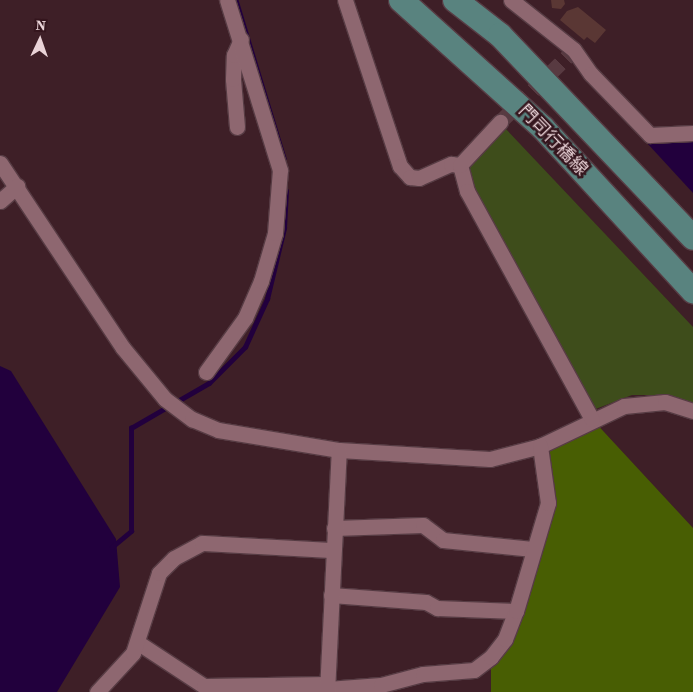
<!DOCTYPE html>
<html>
<head>
<meta charset="utf-8">
<style>
	body { margin:0 }
	#map { position:relative; width:693px; height:692px; overflow:hidden; background:#3e1f27; font-family:"Source Serif 4","Noto Sans JP",serif }
	div>[style] { position:absolute }
	.green>* { inset:0; background:#3e4d1b }
	.forest>* { inset:0; background:#485e03 }
	.water>* { inset:0; background:#22003d }
	.stream>* { height:4.5px; margin:-2.25px; padding:0 2.25px; transform-origin:2.25px; border-radius:2.25px; background:#22003d }
	.building>* { inset:0; background:#5a3734 }
	.minor-tunnel>* { height:15px; margin-top:-7.5px; transform-origin:0; background:repeating-linear-gradient(90deg,#583a41 0 15px,transparent 0 23px) }
	.roads { filter:drop-shadow(1px 0 #573c44) drop-shadow(-1px 0 #573c44) drop-shadow(0 1px #573c44) drop-shadow(0 -1px #573c44) }
	.minor>* { height:15px; margin:-7.5px; padding:0 7.5px; transform-origin:7.5px; border-radius:7.5px; background:#8e6770 }
	.primary>* { height:24px; margin:-12px; padding:0 12px; transform-origin:12px; border-radius:12px; background:#59837f }
	span { translate:-50% -50%; white-space:nowrap; text-align:center; line-height:1.15; -webkit-text-stroke:5px #34151d; paint-order:stroke }
	.street-label { font-size:18px; color:#e9d3d7 }
	.north { position:absolute; left:15px; top:15px; width:50px; height:50px; -webkit-text-stroke:4px #34151d; paint-order:stroke; rotate:3deg; font-size:14px; font-weight:700; line-height:20px; text-align:center; color:#e9d3d7 }
	.north::after { content:''; display:block; margin:auto; width:18px; height:22px; background:#e9d3d7; clip-path:polygon(50% 0,100% 100%,50% 72%,0 100%) }
</style>
</head>
<body>
<div id="map">
	<div class="green">
		<div style="clip-path:polygon(504px 127px,693px 327px,693px 406px,665px 395px,632px 395px,593px 410px,469px 195px,466px 166px)"></div>
	</div>
	<div class="forest">
		<div style="clip-path:polygon(592px 419px,693px 528px,693px 692px,491px 692px,491px 657px,548px 503px,540px 446px)"></div>
	</div>
	<div class="water">
		<div style="clip-path:polygon(693px 141px,693px 193px,647px 143px)"></div>
		<div style="clip-path:polygon(0 366px,11px 371px,116px 539px,120px 587px,57px 692px,0 692px)"></div>
	</div>
	<div class="stream">
		<div style="left:236px;top:0;width:165px;rotate:73.1deg"></div>
		<div style="left:176px;top:402px;width:38px;rotate:-30deg"></div>
		<div style="left:209px;top:383px;width:51px;rotate:-45deg"></div>
		<div style="left:245px;top:347px;width:53px;rotate:-65.4deg"></div>
		<div style="left:267px;top:299px;width:73px;rotate:-76.5deg"></div>
		<div style="left:284px;top:228px;width:37px;rotate:-87deg"></div>
		<div style="left:112px;top:547px;width:25px;rotate:-40deg"></div>
		<div style="left:131px;top:531px;width:103px;rotate:-90deg"></div>
		<div style="left:131px;top:428px;width:44px;rotate:-30.1deg"></div>
	</div>
	<div class="building">
		<div style="clip-path:polygon(551px 0,564px 0,565px 4px,561px 9px,552px 8px)"></div>
		<div style="clip-path:polygon(578px 7px,606px 30px,595px 43px,587px 37px,584px 40px,560px 20px,567px 11px)"></div>
	</div>
	<div class="minor-tunnel">
		<div style="left:500px;top:122px;width:103px;rotate:-44.2deg"></div>
	</div>
	<div class="roads">
		<div class="minor">
			<div style="left:345px;top:0;width:175px;rotate:71.7deg"></div>
			<div style="left:400px;top:166px;width:15px;rotate:48deg"></div>
			<div style="left:410px;top:177px;width:9px;rotate:6deg"></div>
			<div style="left:419px;top:178px;width:35px;rotate:-24deg"></div>
			<div style="left:451px;top:164px;width:9px;rotate:6deg"></div>
			<div style="left:511px;top:0;width:80px;rotate:38.4deg"></div>
			<div style="left:574px;top:50px;width:29px;rotate:55deg"></div>
			<div style="left:591px;top:74px;width:85px;rotate:46deg"></div>
			<div style="left:650px;top:135px;width:43px;rotate:-2.7deg"></div>
			<div style="left:237px;top:127px;width:48px;rotate:-94.8deg"></div>
			<div style="left:233px;top:79px;width:24px;rotate:-88deg"></div>
			<div style="left:234px;top:55px;width:17px;rotate:-66deg"></div>
			<div style="left:0;top:163px;width:222px;rotate:56.4deg"></div>
			<div style="left:123px;top:348px;width:66px;rotate:50.5deg"></div>
			<div style="left:165px;top:399px;width:34px;rotate:37deg"></div>
			<div style="left:192px;top:419px;width:28px;rotate:23deg"></div>
			<div style="left:218px;top:430px;width:123px;rotate:9.4deg"></div>
			<div style="left:339px;top:450px;width:151px;rotate:3.4deg"></div>
			<div style="left:490px;top:459px;width:52px;rotate:-14.6deg"></div>
			<div style="left:540px;top:446px;width:93px;rotate:-25.5deg"></div>
			<div style="left:624px;top:406px;width:41px;rotate:-5.6deg"></div>
			<div style="left:665px;top:402px;width:29px;rotate:18deg"></div>
			<div style="left:460px;top:165px;width:27px;rotate:75deg"></div>
			<div style="left:467px;top:191px;width:260px;rotate:61.3deg"></div>
			<div style="left:460px;top:165px;width:59px;rotate:-47.1deg"></div>
			<div style="left:0;top:201px;width:23px;rotate:-41deg"></div>
			<div style="left:206px;top:372px;width:67px;rotate:-54.2deg"></div>
			<div style="left:245px;top:318px;width:40px;rotate:-66.6deg"></div>
			<div style="left:261px;top:281px;width:50px;rotate:-73.7deg"></div>
			<div style="left:275px;top:233px;width:63px;rotate:-85.5deg"></div>
			<div style="left:280px;top:170px;width:178px;rotate:-107.3deg"></div>
			<div style="left:334px;top:528px;width:89px;rotate:-1.9deg"></div>
			<div style="left:423px;top:525px;width:25px;rotate:37deg"></div>
			<div style="left:443px;top:540px;width:90px;rotate:5.7deg"></div>
			<div style="left:331px;top:595px;width:95px;rotate:4.2deg"></div>
			<div style="left:426px;top:602px;width:13px;rotate:29deg"></div>
			<div style="left:437px;top:608px;width:79px;rotate:2.2deg"></div>
			<div style="left:137px;top:642px;width:80px;rotate:33.3deg"></div>
			<div style="left:204px;top:686px;width:123px;rotate:-0.9deg"></div>
			<div style="left:327px;top:689px;width:54px;rotate:-4.2deg"></div>
			<div style="left:381px;top:685px;width:43px;rotate:-14.7deg"></div>
			<div style="left:423px;top:674px;width:51px;rotate:-4.5deg"></div>
			<div style="left:474px;top:670px;width:21px;rotate:-37deg"></div>
			<div style="left:491px;top:657px;width:23px;rotate:-52deg"></div>
			<div style="left:505px;top:639px;width:30px;rotate:-69deg"></div>
			<div style="left:516px;top:611px;width:113px;rotate:-73.5deg"></div>
			<div style="left:548px;top:503px;width:58px;rotate:-98deg"></div>
			<div style="left:97px;top:692px;width:53px;rotate:-47.3deg"></div>
			<div style="left:133px;top:653px;width:84px;rotate:-72deg"></div>
			<div style="left:159px;top:573px;width:21px;rotate:-45deg"></div>
			<div style="left:174px;top:558px;width:32px;rotate:-28deg"></div>
			<div style="left:202px;top:543px;width:130px;rotate:3.1deg"></div>
			<div style="left:327px;top:692px;width:242px;rotate:-87.2deg"></div>
		</div>
		<div class="primary">
			<div style="left:401px;top:0;width:191px;rotate:42deg"></div>
			<div style="left:543px;top:128px;width:222px;rotate:47.4deg"></div>
			<div style="left:455px;top:0;width:57px;rotate:37.9deg"></div>
			<div style="left:500px;top:35px;width:280px;rotate:46.4deg"></div>
		</div>
	</div>
	<div class="street-label">
		<span style="left:553px;top:140px;rotate:46deg">門司行橋線</span>
	</div>
	<div class="north">N</div>
</div>
</body>
</html>
